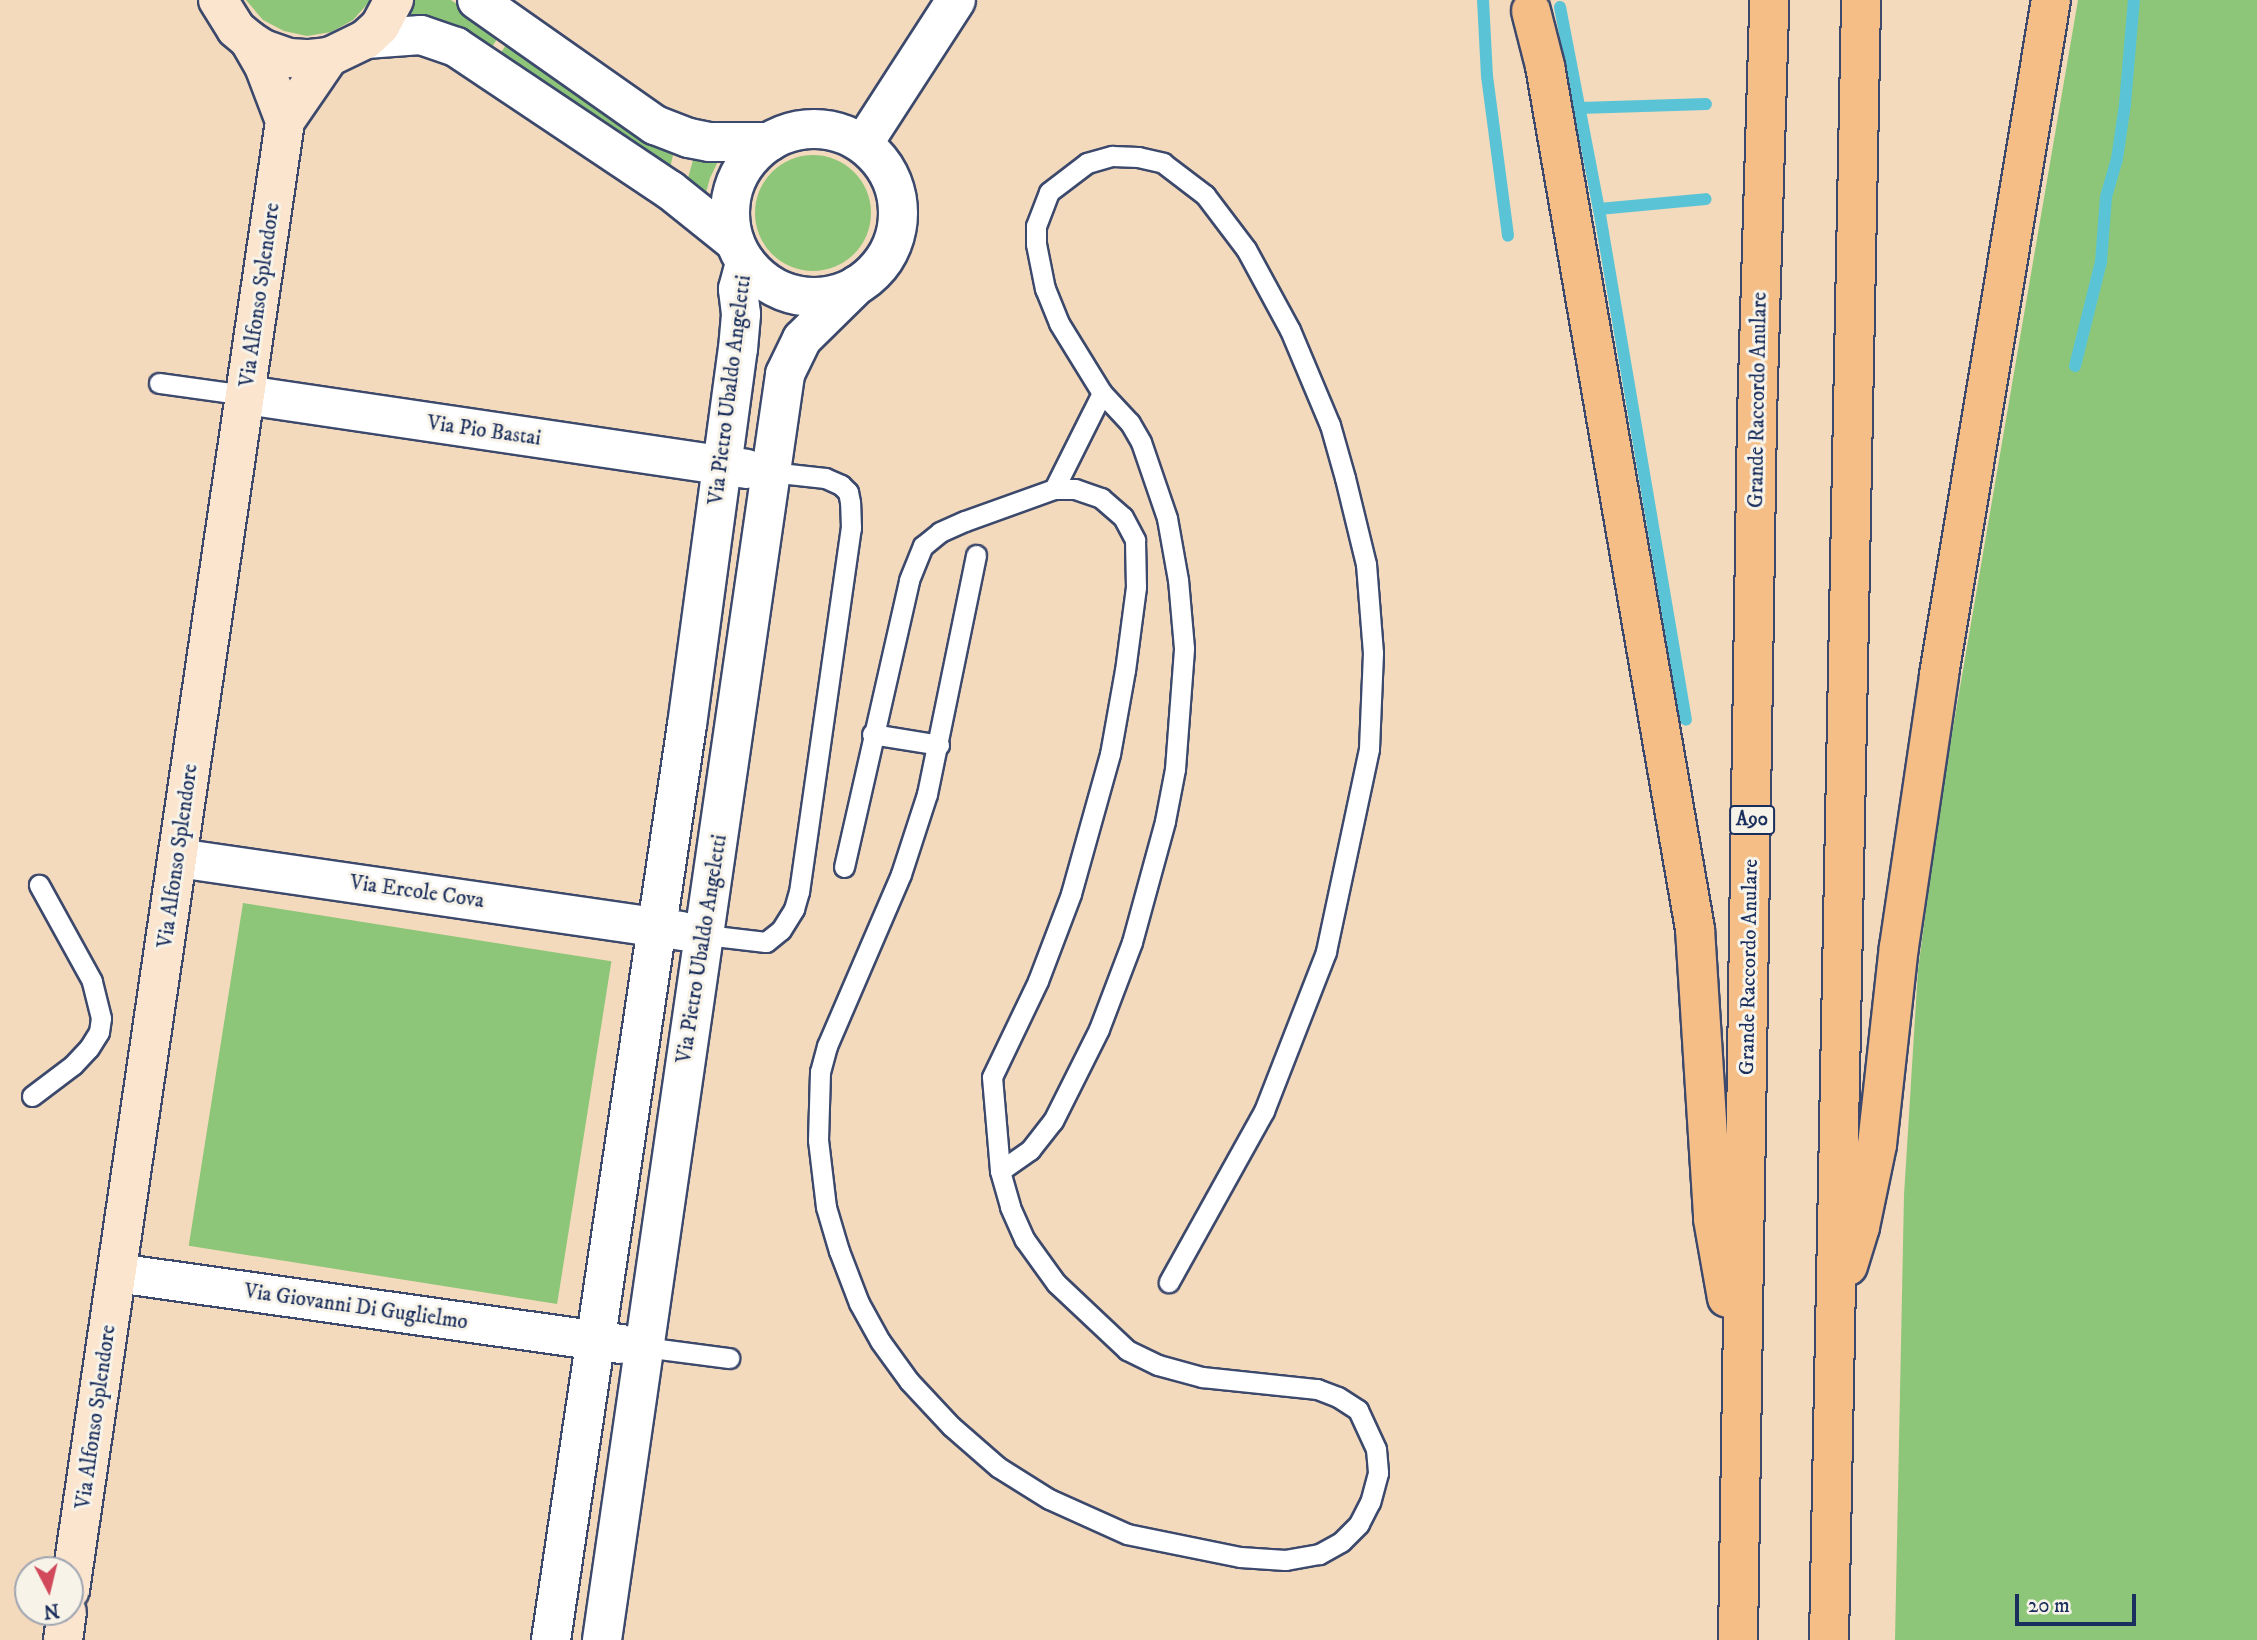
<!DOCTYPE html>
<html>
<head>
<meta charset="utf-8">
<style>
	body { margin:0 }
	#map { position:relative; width:2257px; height:1640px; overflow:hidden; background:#f4dabc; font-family:"IM FELL DW Pica",serif }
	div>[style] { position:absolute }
	.green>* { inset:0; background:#8ec679; transform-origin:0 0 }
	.round { border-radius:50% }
	.stream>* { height:12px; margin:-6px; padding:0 6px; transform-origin:6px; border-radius:6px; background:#5ac4d6 }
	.roads { filter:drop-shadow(2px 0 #3c496c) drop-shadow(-2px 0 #3c496c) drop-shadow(0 2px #3c496c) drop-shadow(0 -2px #3c496c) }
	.lane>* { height:19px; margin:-9.5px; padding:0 9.5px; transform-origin:9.5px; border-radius:9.5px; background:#fff }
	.street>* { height:38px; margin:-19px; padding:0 19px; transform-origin:19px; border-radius:19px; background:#fff }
	.street>.ring { margin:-19px; padding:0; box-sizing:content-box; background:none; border:38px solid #fff; border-radius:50% }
	.secondary>* { height:38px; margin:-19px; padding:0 19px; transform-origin:19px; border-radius:19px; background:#fbe5cf }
	.highway>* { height:38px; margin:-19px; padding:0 19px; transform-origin:19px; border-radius:19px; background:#f6be87 }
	span { translate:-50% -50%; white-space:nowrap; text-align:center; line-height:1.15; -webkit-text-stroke:6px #f7f3e8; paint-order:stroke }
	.shield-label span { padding:2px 5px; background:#f7f3e8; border:2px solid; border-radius:5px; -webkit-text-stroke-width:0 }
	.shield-label { font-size:19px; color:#1b2f5e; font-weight:700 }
	.street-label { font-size:21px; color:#1b2f5e }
	.north { position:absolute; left:14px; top:1556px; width:70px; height:70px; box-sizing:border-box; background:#f7f3e8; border:2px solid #9fa5b1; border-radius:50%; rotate:173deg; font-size:19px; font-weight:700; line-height:28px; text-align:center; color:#1b2f5e }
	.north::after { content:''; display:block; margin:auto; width:24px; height:32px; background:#d1495b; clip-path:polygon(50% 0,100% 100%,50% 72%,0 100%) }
	.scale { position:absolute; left:2015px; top:1594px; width:121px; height:32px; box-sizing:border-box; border:4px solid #1b2f5e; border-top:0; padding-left:9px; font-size:21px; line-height:24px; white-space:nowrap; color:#1b2f5e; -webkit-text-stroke:5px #f7f3e8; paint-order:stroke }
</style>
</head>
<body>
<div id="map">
	<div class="green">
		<div style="clip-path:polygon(246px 0,371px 0,353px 20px,331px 32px,307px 36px,284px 31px,263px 20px)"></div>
		<div style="clip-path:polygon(411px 0,451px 0,501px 33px,488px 53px,405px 19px)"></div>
		<div style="clip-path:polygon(2078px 0,2257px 0,2257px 1640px,1895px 1640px,1904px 1195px,1918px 970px,1940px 804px)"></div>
		<div style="clip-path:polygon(509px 40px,675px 146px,669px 173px,497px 59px)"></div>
		<div style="clip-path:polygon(695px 153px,721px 155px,710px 178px,704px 200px,686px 185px)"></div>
		<div class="round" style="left:755px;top:155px;width:116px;height:116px"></div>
		<div style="left:243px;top:903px;width:373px;height:347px;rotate:9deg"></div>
	</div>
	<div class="stream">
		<div style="left:1483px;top:0;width:76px;rotate:87deg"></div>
		<div style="left:1487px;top:76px;width:161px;rotate:82.5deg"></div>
		<div style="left:1560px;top:7px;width:206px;rotate:79.1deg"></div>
		<div style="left:1599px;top:209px;width:518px;rotate:80.34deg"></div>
		<div style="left:1580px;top:108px;width:126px;rotate:-1.8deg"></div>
		<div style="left:1599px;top:209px;width:107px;rotate:-5.3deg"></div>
		<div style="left:2075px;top:366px;width:107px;rotate:-76deg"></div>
		<div style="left:2101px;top:262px;width:65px;rotate:-85.6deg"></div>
		<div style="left:2106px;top:197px;width:40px;rotate:-74deg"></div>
		<div style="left:2117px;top:159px;width:56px;rotate:-81.7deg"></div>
		<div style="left:2125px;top:104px;width:104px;rotate:-85.1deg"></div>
	</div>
	<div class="roads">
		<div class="lane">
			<div style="left:159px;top:383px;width:88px;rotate:7.9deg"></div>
			<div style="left:1054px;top:489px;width:107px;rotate:-63.4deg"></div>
			<div style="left:872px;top:734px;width:68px;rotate:9.3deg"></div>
			<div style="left:844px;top:867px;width:294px;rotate:-77.2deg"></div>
			<div style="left:909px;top:580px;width:37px;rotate:-68deg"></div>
			<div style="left:923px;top:546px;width:22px;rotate:-39deg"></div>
			<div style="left:940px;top:532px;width:27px;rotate:-24deg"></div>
			<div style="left:965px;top:521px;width:95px;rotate:-19.8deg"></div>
			<div style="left:1054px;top:489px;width:21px"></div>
			<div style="left:1075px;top:489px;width:28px;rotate:19deg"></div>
			<div style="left:1101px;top:498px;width:29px;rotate:41deg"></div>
			<div style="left:1123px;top:517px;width:26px;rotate:62deg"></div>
			<div style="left:1135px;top:540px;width:47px;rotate:88.8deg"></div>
			<div style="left:1136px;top:587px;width:84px;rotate:97.5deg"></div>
			<div style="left:1125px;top:670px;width:85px;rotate:100.1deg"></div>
			<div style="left:1110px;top:754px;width:145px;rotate:105.6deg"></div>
			<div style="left:1071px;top:894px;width:93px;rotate:110.8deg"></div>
			<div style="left:1038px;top:981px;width:106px;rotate:115.6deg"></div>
			<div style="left:992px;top:1077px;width:94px;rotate:85.1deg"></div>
			<div style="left:1000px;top:1171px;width:37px;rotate:74deg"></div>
			<div style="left:1010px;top:1207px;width:36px;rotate:66deg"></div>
			<div style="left:1025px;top:1240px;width:53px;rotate:54.2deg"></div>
			<div style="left:1056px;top:1283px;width:98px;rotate:43.3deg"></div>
			<div style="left:1127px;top:1350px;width:34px;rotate:26deg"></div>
			<div style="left:1158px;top:1365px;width:46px;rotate:15.3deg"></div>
			<div style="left:1202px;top:1377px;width:116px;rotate:6deg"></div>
			<div style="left:1317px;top:1389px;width:22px;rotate:21deg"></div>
			<div style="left:1338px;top:1397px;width:24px;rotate:33deg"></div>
			<div style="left:1358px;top:1410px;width:43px;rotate:65.2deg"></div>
			<div style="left:1376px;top:1449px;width:24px;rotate:85deg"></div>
			<div style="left:1378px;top:1473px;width:30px;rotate:105deg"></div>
			<div style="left:1370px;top:1502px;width:25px;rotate:117deg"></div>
			<div style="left:1359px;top:1524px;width:25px;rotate:135deg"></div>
			<div style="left:1341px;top:1542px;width:25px;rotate:151deg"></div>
			<div style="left:1319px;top:1554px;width:35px;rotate:170deg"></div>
			<div style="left:1285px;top:1560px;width:45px;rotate:-176.2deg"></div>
			<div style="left:1240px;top:1557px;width:115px;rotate:-168.5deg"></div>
			<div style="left:1127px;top:1534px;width:85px;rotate:-155.8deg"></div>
			<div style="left:1049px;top:1499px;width:60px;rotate:-147.9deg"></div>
			<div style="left:998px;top:1467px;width:62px;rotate:-138.9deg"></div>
			<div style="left:951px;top:1426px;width:62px;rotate:-133deg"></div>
			<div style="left:909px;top:1381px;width:49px;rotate:-125.9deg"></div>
			<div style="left:880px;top:1341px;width:43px;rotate:-118.9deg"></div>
			<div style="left:859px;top:1303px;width:56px;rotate:-111deg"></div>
			<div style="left:839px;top:1251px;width:46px;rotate:-106.5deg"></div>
			<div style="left:826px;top:1207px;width:67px;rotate:-96.8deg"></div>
			<div style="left:818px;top:1140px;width:68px;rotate:-88.3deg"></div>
			<div style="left:820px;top:1072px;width:27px;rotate:-75deg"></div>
			<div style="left:827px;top:1046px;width:187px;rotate:-66.7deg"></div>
			<div style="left:901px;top:874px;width:84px;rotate:-72deg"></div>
			<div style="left:927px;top:794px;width:244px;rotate:-78.4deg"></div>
			<div style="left:706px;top:935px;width:60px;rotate:6.7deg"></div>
			<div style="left:766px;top:942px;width:19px;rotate:-39deg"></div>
			<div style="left:781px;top:930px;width:25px;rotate:-58deg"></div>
			<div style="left:794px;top:909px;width:18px;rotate:-74deg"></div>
			<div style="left:799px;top:892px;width:368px;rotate:-81.9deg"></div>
			<div style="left:851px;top:528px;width:26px;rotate:-92deg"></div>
			<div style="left:850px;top:502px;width:10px;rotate:-101deg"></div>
			<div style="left:848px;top:492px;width:10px;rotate:-135deg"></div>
			<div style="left:841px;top:485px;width:17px;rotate:-156deg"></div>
			<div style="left:825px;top:478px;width:55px;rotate:-173.8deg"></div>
			<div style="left:32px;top:1096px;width:51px;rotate:-37.1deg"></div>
			<div style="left:73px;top:1065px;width:23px;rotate:-47deg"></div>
			<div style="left:89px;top:1048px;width:19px;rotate:-58deg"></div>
			<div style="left:99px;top:1032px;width:14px;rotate:-82deg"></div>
			<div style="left:101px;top:1018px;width:38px;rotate:-104deg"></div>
			<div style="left:92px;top:981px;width:110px;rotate:-118.9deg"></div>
			<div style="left:1000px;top:1171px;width:37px;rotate:-35deg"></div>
			<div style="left:1030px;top:1150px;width:37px;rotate:-52deg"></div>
			<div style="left:1053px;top:1121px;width:103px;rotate:-63.4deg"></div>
			<div style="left:1099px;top:1029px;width:93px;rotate:-69.2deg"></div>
			<div style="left:1132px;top:942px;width:125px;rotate:-74.7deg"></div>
			<div style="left:1165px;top:821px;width:53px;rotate:-79.1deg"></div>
			<div style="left:1175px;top:769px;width:121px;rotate:-85.7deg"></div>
			<div style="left:1184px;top:648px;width:68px;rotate:-95deg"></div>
			<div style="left:1178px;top:580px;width:63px;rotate:-100.1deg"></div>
			<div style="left:1167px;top:518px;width:80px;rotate:-108.9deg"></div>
			<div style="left:1141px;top:442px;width:22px;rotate:-120deg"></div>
			<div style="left:1130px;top:423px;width:41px;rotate:-133deg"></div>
			<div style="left:1102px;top:393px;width:82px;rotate:-121.6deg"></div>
			<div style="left:1059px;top:323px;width:37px;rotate:-112deg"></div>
			<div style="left:1045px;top:289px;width:46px;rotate:-101.3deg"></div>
			<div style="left:1036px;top:244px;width:18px;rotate:-90deg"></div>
			<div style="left:1036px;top:226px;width:36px;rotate:-69deg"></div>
			<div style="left:1049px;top:192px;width:48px;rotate:-37.3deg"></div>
			<div style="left:1087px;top:163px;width:26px;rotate:-16deg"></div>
			<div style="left:1112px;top:156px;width:26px;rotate:2deg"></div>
			<div style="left:1138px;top:157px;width:26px;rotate:13deg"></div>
			<div style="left:1163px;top:163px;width:53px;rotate:37.3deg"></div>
			<div style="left:1205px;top:195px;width:68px;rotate:52.8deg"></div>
			<div style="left:1246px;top:249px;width:92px;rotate:61.5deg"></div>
			<div style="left:1290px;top:330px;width:103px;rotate:67.2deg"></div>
			<div style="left:1330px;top:425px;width:55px;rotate:74.2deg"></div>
			<div style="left:1345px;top:478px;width:89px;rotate:76.3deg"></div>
			<div style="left:1366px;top:564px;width:89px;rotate:85.5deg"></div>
			<div style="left:1373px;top:653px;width:96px;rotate:92.4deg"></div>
			<div style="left:1369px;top:749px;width:208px;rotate:102deg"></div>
			<div style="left:1326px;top:952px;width:171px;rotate:111.3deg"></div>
			<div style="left:1264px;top:1111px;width:196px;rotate:119.1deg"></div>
			<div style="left:644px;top:1347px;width:86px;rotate:7.4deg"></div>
		</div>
		<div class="street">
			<div style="left:477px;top:0;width:218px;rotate:35.1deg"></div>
			<div style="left:655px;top:125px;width:36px;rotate:21deg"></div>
			<div style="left:689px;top:138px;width:20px;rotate:11deg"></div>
			<div style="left:709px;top:142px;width:60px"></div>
			<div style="left:366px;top:39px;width:55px;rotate:-4.2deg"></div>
			<div style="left:421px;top:35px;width:37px;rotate:19deg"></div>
			<div style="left:456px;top:47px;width:257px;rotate:33.8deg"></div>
			<div style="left:670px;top:190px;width:83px;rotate:38.7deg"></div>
			<div class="ring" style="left:730px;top:129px;width:130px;height:130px"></div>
			<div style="left:863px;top:144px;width:171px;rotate:-57.1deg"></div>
			<div style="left:246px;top:395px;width:506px;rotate:8.4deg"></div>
			<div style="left:178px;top:858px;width:509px;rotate:8.24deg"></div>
			<div style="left:117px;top:1273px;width:509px;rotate:8.02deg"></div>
			<div style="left:551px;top:1640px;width:925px;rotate:-81.55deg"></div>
			<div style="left:687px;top:725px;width:379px;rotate:-82.3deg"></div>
			<div style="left:738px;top:349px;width:35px;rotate:-85deg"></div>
			<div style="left:741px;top:314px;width:25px;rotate:-97deg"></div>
			<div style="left:738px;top:289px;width:28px;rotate:-75deg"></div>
			<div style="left:602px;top:1640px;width:1279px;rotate:-81.77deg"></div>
			<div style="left:785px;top:374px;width:39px;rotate:-64deg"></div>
			<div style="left:802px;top:339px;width:77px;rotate:-44.5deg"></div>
		</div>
		<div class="secondary">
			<div style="left:218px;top:0;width:34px;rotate:58deg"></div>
			<div style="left:236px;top:29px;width:17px;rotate:40deg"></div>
			<div style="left:249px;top:40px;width:17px;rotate:33deg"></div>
			<div style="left:263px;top:49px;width:28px;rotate:19deg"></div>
			<div style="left:289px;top:58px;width:21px;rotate:3deg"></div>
			<div style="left:310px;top:59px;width:19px;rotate:-6deg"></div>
			<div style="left:329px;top:57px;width:41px;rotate:-25.9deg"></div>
			<div style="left:366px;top:39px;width:19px;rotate:-43deg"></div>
			<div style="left:380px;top:26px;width:30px;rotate:-62deg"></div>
			<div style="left:249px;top:40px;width:30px;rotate:60deg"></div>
			<div style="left:264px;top:66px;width:59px;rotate:69.1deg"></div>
			<div style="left:70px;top:1590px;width:1485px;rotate:-81.67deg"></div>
			<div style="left:285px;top:121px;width:78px;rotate:-55.5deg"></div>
			<div style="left:63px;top:1640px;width:28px;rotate:-82deg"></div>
		</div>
		<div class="highway">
			<div style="left:1531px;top:11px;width:57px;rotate:75.7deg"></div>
			<div style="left:1545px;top:66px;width:876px;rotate:80.14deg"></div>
			<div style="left:1695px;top:929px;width:291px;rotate:86.4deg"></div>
			<div style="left:1713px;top:1219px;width:80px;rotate:80deg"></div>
			<div style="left:1848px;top:1266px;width:41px;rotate:-72.9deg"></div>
			<div style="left:1860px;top:1227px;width:84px;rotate:-78.3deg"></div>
			<div style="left:1877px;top:1145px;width:199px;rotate:-83.7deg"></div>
			<div style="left:1899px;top:947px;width:275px;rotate:-81.6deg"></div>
			<div style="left:1939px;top:675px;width:684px;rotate:-80.58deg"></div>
			<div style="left:1738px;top:1640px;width:1224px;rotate:-89.11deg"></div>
			<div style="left:1757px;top:416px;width:416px;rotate:-88.3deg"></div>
			<div style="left:1829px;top:1640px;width:1640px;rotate:-88.88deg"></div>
		</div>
	</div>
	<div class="shield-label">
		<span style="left:1752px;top:820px">A90</span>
	</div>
	<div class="street-label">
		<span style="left:260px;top:295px;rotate:-82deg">Via Alfonso Splendore</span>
		<span style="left:730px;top:390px;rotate:-83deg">Via Pietro Ubaldo Angeletti</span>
		<span style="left:1758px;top:400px;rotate:-89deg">Grande Raccordo Anulare</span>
		<span style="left:484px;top:431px;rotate:8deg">Via Pio Bastai</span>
		<span style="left:178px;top:856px;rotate:-82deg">Via Alfonso Splendore</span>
		<span style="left:417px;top:892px;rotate:8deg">Via Ercole Cova</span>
		<span style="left:702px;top:949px;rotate:-81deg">Via Pietro Ubaldo Angeletti</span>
		<span style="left:1749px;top:967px;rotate:-89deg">Grande Raccordo Anulare</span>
		<span style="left:356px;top:1307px;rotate:8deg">Via Giovanni Di Guglielmo</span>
		<span style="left:96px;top:1417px;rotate:-82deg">Via Alfonso Splendore</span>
	</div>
	<div class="north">N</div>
	<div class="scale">20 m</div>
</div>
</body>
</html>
